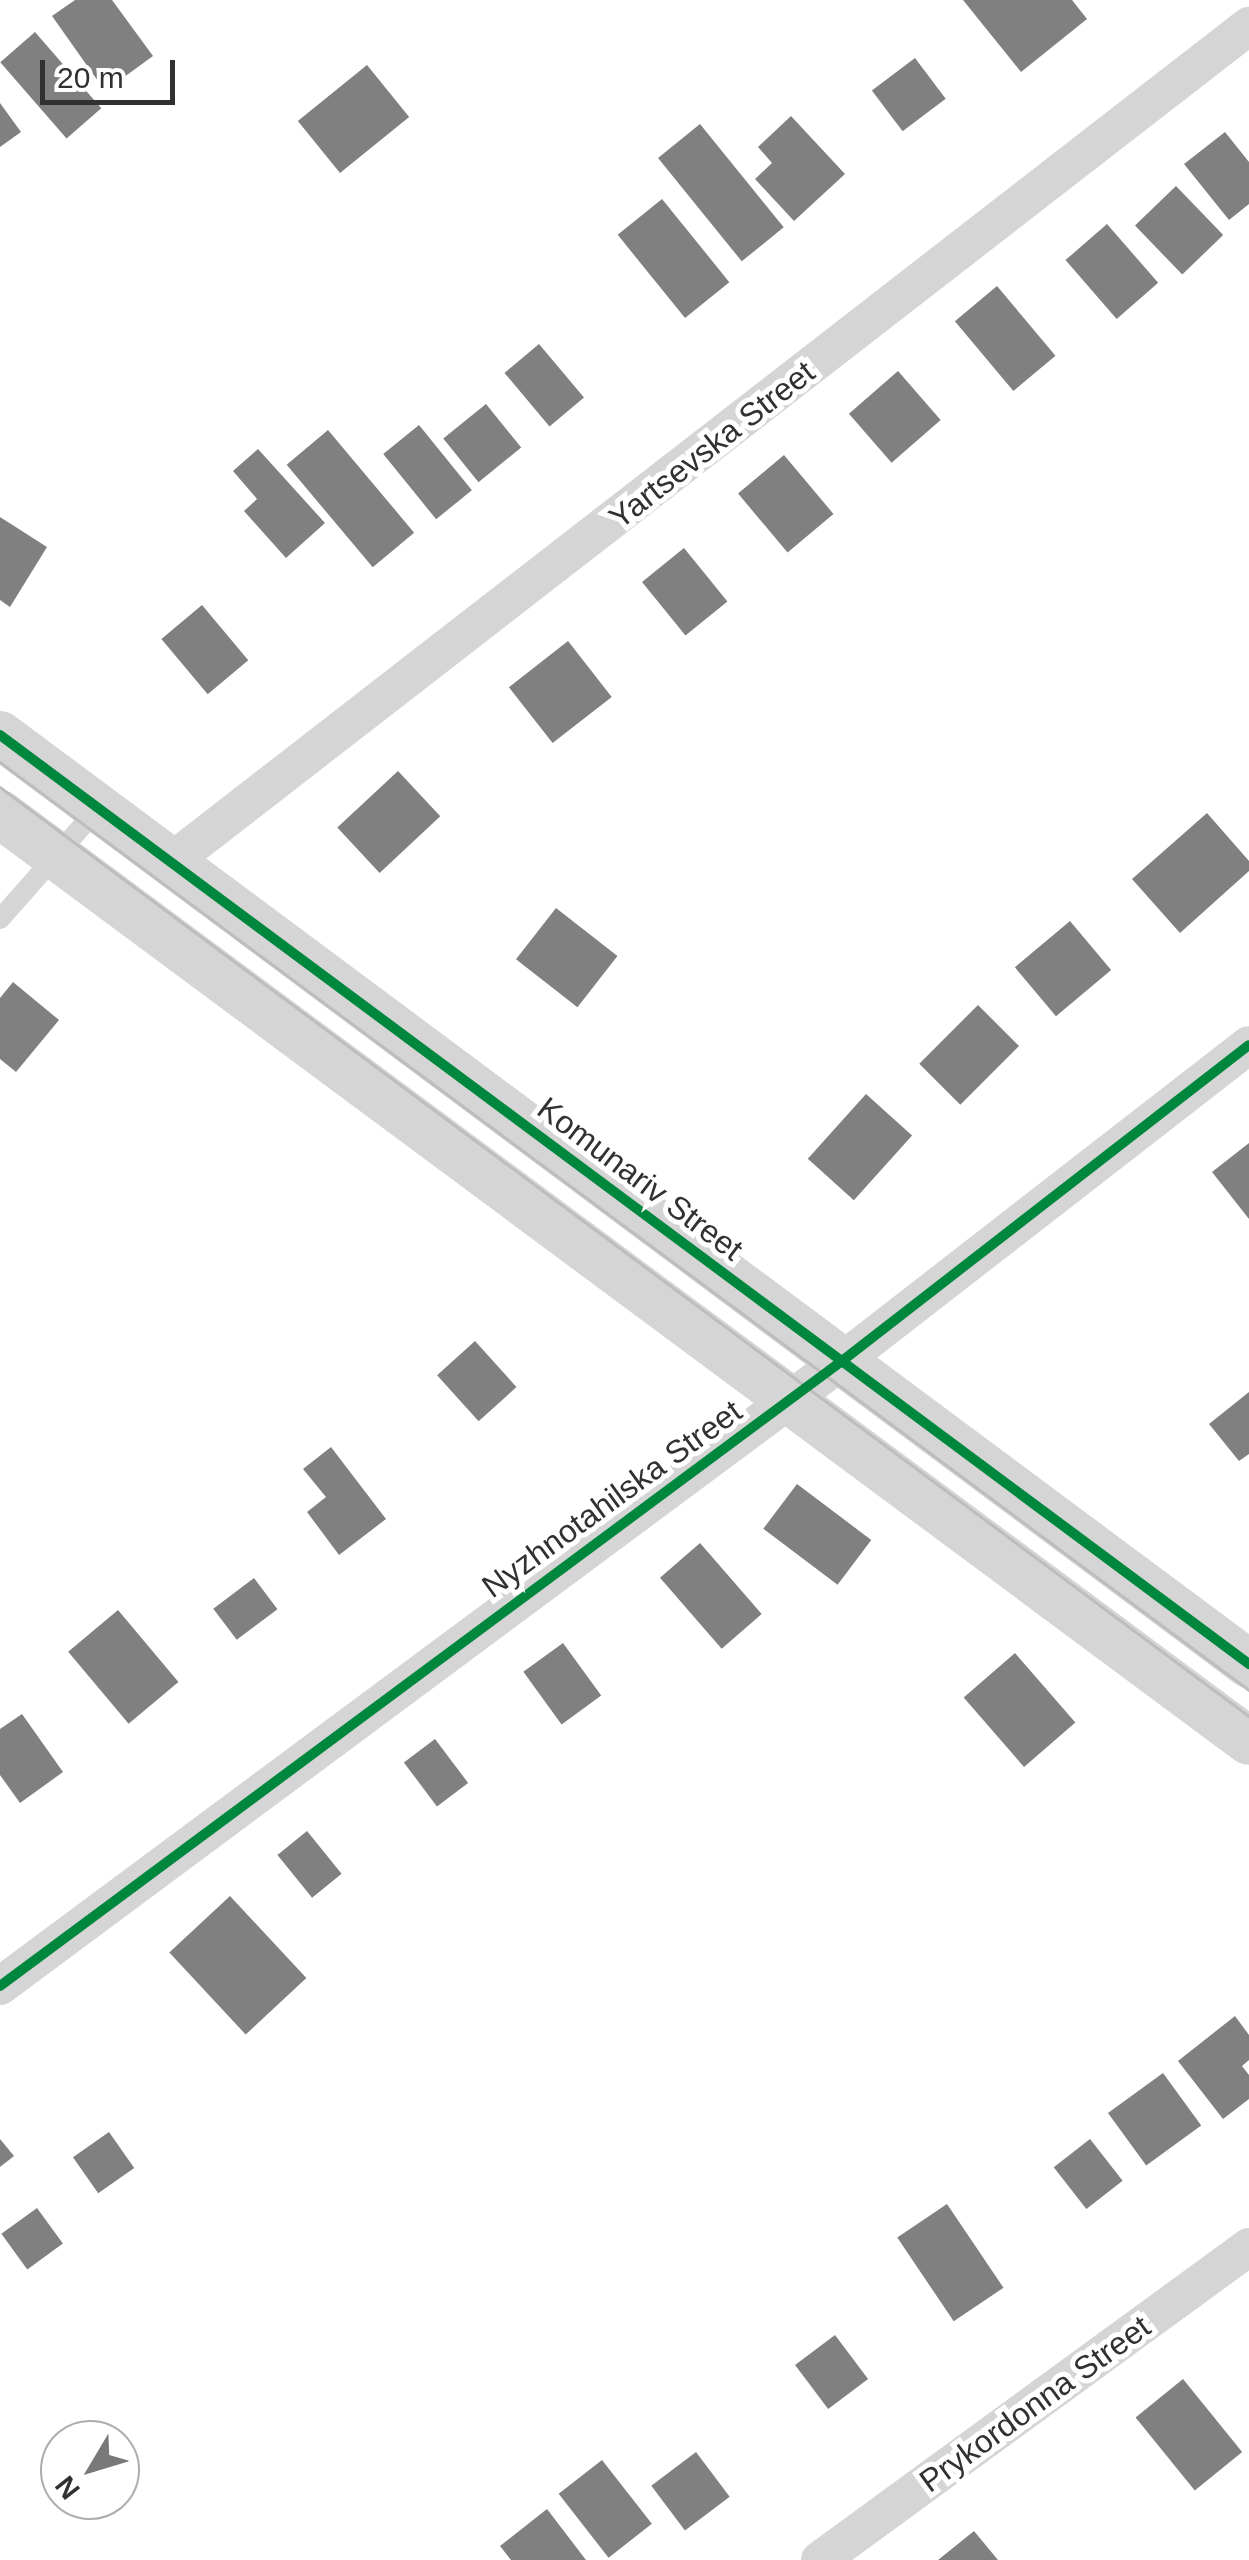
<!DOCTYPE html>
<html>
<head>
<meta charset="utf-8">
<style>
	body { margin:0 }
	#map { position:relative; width:1249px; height:2560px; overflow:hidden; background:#fff; font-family:Arial,sans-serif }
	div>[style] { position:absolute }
	.building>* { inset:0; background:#808080; transform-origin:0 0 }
	.service>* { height:20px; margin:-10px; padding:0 10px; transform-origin:10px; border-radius:10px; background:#d5d5d5 }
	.minor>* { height:38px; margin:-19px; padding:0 19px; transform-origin:19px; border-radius:19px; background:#d5d5d5 }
	.tertiary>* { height:48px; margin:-24px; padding:0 24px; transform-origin:24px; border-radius:24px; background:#d5d5d5 }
	.tram>* { height:2.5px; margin:-1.25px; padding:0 1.25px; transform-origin:1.25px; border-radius:1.25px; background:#bdbdbd }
	.cycleway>* { height:10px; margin:-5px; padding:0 5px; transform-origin:5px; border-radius:5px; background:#00873e }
	span { translate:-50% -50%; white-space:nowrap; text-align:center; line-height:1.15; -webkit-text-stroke:10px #fff; paint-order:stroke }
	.street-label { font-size:32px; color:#313131 }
	.north { position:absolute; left:40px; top:2420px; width:100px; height:100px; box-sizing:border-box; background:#fff; border:2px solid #adadad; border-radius:50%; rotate:232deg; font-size:28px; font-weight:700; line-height:40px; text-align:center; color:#313131 }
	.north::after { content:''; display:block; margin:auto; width:35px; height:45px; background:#797979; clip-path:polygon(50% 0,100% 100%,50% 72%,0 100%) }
	.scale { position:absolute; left:40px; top:60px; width:135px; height:45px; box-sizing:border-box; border:5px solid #313131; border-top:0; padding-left:12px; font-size:30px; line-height:35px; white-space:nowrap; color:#313131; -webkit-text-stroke:8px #fff; paint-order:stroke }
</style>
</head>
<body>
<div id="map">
	<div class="building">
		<div style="clip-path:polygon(75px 0,112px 0,153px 56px,105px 91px,52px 16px)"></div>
		<div style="clip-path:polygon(963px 0,1072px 0,1087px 19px,1021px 72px)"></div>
		<div style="left:35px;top:32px;width:101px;height:46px;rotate:49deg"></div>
		<div style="left:915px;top:58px;width:51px;height:54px;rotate:53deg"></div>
		<div style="left:367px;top:65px;width:67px;height:89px;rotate:51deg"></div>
		<div style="clip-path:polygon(0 103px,21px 132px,0 147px)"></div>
		<div style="clip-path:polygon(791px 116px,845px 174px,794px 221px,755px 179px,772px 163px,758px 147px)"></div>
		<div style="left:700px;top:124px;width:133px;height:54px;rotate:51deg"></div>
		<div style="clip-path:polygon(1225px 132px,1249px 162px,1249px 204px,1229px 220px,1184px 164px)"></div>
		<div style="left:1176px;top:186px;width:68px;height:57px;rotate:46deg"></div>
		<div style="left:662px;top:199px;width:107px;height:57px;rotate:51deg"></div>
		<div style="left:1107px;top:224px;width:78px;height:55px;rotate:49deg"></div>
		<div style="left:997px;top:286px;width:91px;height:55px;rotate:50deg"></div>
		<div style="left:539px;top:344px;width:70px;height:45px;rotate:50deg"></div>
		<div style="left:898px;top:371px;width:65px;height:65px;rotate:49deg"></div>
		<div style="left:486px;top:404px;width:56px;height:55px;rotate:51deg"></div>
		<div style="left:419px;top:425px;width:84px;height:46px;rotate:51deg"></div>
		<div style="left:328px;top:430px;width:134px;height:54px;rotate:50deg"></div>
		<div style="clip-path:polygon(258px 449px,325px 523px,286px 558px,244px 511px,257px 499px,233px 471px)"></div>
		<div style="left:784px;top:455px;width:77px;height:60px;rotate:50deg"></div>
		<div style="clip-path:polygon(0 517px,47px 547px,10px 607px,0 600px)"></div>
		<div style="left:684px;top:548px;width:69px;height:54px;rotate:51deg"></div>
		<div style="left:202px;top:605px;width:72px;height:53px;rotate:50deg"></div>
		<div style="left:568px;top:641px;width:71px;height:75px;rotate:52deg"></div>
		<div style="left:398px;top:771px;width:62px;height:83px;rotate:47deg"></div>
		<div style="clip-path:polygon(1207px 813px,1249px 861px,1249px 871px,1180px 933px,1132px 879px)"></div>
		<div style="left:556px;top:908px;width:78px;height:65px;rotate:38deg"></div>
		<div style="left:1070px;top:921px;width:64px;height:72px;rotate:50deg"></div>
		<div style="clip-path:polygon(13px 982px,59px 1020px,16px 1072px,0 1059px,0 998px)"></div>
		<div style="left:978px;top:1005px;width:58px;height:83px;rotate:45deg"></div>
		<div style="left:866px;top:1094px;width:62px;height:87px;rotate:42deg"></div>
		<div style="clip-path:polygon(1249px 1143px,1249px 1219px,1212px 1172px)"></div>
		<div style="left:475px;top:1341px;width:62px;height:51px;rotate:48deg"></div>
		<div style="clip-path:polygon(1249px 1392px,1249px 1454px,1239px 1461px,1209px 1424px)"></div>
		<div style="clip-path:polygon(331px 1447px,386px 1519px,339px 1555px,307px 1512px,326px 1497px,303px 1469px)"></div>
		<div style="left:797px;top:1484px;width:93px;height:56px;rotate:37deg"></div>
		<div style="left:700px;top:1543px;width:94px;height:53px;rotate:49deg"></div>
		<div style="left:254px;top:1578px;width:39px;height:51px;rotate:53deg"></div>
		<div style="left:118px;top:1610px;width:94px;height:65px;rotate:50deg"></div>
		<div style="left:563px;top:1643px;width:65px;height:49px;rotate:54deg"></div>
		<div style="left:1015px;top:1653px;width:92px;height:68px;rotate:49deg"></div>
		<div style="clip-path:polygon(22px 1714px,63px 1772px,20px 1803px,0 1775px,0 1729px)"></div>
		<div style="left:435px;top:1739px;width:55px;height:39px;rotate:53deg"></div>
		<div style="left:307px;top:1831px;width:55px;height:38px;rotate:51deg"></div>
		<div style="left:230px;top:1896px;width:112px;height:83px;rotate:47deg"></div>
		<div style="clip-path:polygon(1235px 2016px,1249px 2035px,1249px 2060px,1242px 2066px,1249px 2075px,1249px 2099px,1223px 2119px,1178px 2061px)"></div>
		<div style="left:1163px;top:2073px;width:65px;height:68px;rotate:54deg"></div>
		<div style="left:109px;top:2132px;width:44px;height:44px;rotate:55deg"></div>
		<div style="clip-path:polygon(0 2139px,14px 2156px,0 2167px)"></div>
		<div style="left:1090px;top:2139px;width:53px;height:46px;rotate:52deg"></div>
		<div style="left:947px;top:2204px;width:101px;height:60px;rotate:56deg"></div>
		<div style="left:37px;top:2208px;width:44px;height:44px;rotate:54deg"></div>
		<div style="left:835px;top:2335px;width:55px;height:50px;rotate:53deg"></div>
		<div style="left:1183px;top:2379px;width:94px;height:61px;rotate:51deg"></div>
		<div style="left:696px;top:2452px;width:56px;height:56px;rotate:53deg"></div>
		<div style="left:602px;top:2460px;width:81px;height:55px;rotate:52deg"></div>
		<div style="clip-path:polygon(547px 2509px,586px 2560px,511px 2560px,500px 2546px)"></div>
		<div style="clip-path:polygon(974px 2531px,998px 2560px,938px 2560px)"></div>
	</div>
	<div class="service">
		<div style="left:0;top:919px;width:149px;rotate:-48.5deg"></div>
	</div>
	<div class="minor">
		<div style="left:172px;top:861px;width:1363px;rotate:-37.79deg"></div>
		<div style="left:0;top:1986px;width:1049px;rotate:-36.59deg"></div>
		<div style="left:842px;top:1361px;width:515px;rotate:-37.83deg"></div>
		<div style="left:820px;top:2560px;width:531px;rotate:-36.11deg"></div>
	</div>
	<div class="tertiary">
		<div style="left:0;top:735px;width:1557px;rotate:36.64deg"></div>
		<div style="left:0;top:814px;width:1555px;rotate:36.58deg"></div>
	</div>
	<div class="tram">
		<div style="left:0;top:762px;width:1556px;rotate:36.61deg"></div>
		<div style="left:0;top:787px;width:1557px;rotate:36.64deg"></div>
	</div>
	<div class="cycleway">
		<div style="left:0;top:735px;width:1557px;rotate:36.64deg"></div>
		<div style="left:0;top:1986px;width:1049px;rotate:-36.59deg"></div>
		<div style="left:842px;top:1361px;width:515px;rotate:-37.83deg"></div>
	</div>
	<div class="street-label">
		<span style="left:712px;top:445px;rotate:-38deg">Yartsevska Street</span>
		<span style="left:640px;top:1179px;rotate:37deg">Komunariv Street</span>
		<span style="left:612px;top:1499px;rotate:-36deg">Nyzhnotahilska Street</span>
		<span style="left:1035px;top:2404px;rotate:-36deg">Prykordonna Street</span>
	</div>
	<div class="north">N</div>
	<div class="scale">20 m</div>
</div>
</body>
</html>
